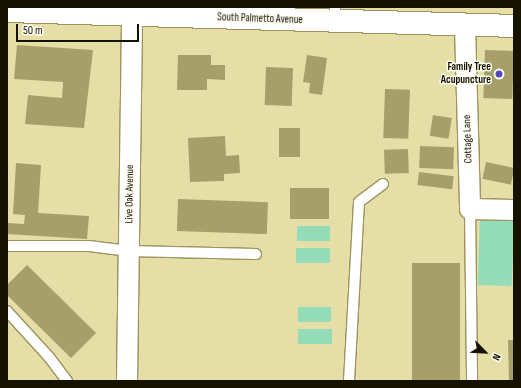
<!DOCTYPE html>
<html>
<head>
<meta charset="utf-8">
<style>
	body { margin:0 }
	#map { position:relative; width:521px; height:388px; overflow:hidden; background:#e5dea6; font-family:"Sofia Sans Condensed",sans-serif }
	div>[style] { position:absolute }
	.green>* { inset:0; background:#93dcb7; transform-origin:0 0 }
	.building>* { inset:0; background:#a69f69; transform-origin:0 0 }
	.roads { filter:drop-shadow(1px 0 #9b945e) drop-shadow(-1px 0 #9b945e) drop-shadow(0 1px #9b945e) drop-shadow(0 -1px #9b945e) }
	.lane>* { height:10px; margin:-5px; padding:0 5px; transform-origin:5px; border-radius:5px; background:#fff }
	.street>* { height:20px; margin:-10px; padding:0 10px; transform-origin:10px; border-radius:10px; background:#fff }
	.secondary>* { height:22px; margin:-11px; padding:0 11px; transform-origin:11px; border-radius:11px; background:#fff }
	.dots>* { width:11px; height:11px; translate:-50% -50%; box-sizing:border-box; border:2px solid #fefdf2; border-radius:50% }
	span { translate:-50% -50%; white-space:nowrap; text-align:center; line-height:1.15; -webkit-text-stroke:3px #fefdf2; paint-order:stroke }
	.street-label { font-size:11px; color:#151200 }
	.poi-label { font-size:11px; color:#151200; font-weight:700 }
	.right { translate:-100% -50%; text-align:right }
	.frame { position:absolute; inset:0; border:8px solid #151200; pointer-events:none }
	.north { position:absolute; left:465px; top:332px; width:40px; height:40px; -webkit-text-stroke:3px #fefdf2; paint-order:stroke; rotate:114deg; font-size:11px; font-weight:700; line-height:16px; text-align:center; color:#151200 }
	.north::after { content:''; display:block; margin:auto; width:14px; height:18px; background:#151200; clip-path:polygon(50% 0,100% 100%,50% 72%,0 100%) }
	.scale { position:absolute; left:16px; top:24px; width:123px; height:18px; box-sizing:border-box; border:2px solid #151200; border-top:0; padding-left:5px; font-size:12px; line-height:14px; white-space:nowrap; color:#151200; -webkit-text-stroke:3px #fefdf2; paint-order:stroke }
</style>
</head>
<body>
<div id="map">
	<div class="green">
		<div style="left:480px;top:218px;width:34px;height:67px;rotate:2deg"></div>
		<div style="left:330px;top:226px;width:15px;height:33px;rotate:90deg"></div>
		<div style="left:296px;top:248px;width:34px;height:15px"></div>
		<div style="left:331px;top:307px;width:15px;height:33px;rotate:90deg"></div>
		<div style="left:298px;top:329px;width:34px;height:15px"></div>
	</div>
	<div class="building">
		<div style="clip-path:polygon(17px 45px,93px 50px,84px 128px,25px 124px,28px 95px,62px 98px,63px 82px,14px 79px)"></div>
		<div style="left:485px;top:50px;width:29px;height:48px;rotate:2deg"></div>
		<div style="clip-path:polygon(178px 55px,211px 55px,211px 65px,225px 65px,225px 80px,207px 79px,207px 90px,177px 90px)"></div>
		<div style="clip-path:polygon(307px 55px,327px 58px,322px 95px,309px 93px,310px 83px,303px 82px)"></div>
		<div style="left:266px;top:67px;width:27px;height:38px;rotate:2deg"></div>
		<div style="left:385px;top:89px;width:25px;height:49px;rotate:2deg"></div>
		<div style="left:433px;top:115px;width:19px;height:21px;rotate:9deg"></div>
		<div style="left:279px;top:128px;width:21px;height:29px"></div>
		<div style="clip-path:polygon(225px 136px,226px 156px,239px 155px,240px 173px,224px 174px,224px 181px,190px 182px,188px 138px)"></div>
		<div style="left:420px;top:146px;width:34px;height:22px;rotate:2deg"></div>
		<div style="left:408px;top:149px;width:24px;height:24px;rotate:88deg"></div>
		<div style="left:486px;top:162px;width:29px;height:17px;rotate:12deg"></div>
		<div style="clip-path:polygon(16px 163px,41px 165px,38px 213px,89px 216px,87px 239px,7px 234px,7px 223px,24px 224px,25px 215px,13px 214px)"></div>
		<div style="left:419px;top:172px;width:35px;height:13px;rotate:7deg"></div>
		<div style="left:290px;top:188px;width:39px;height:31px"></div>
		<div style="left:178px;top:199px;width:90px;height:32px;rotate:2deg"></div>
		<div style="left:412px;top:263px;width:48px;height:118px"></div>
		<div style="clip-path:polygon(27px 265px,96px 333px,71px 358px,7px 295px,7px 285px)"></div>
		<div style="clip-path:polygon(508px 340px,514px 340px,514px 381px,509px 381px)"></div>
	</div>
	<div class="roads">
		<div class="lane">
			<div style="left:335px;top:21px;width:14px;rotate:-90deg"></div>
			<div style="left:470px;top:209px;width:172px;rotate:89.3deg"></div>
			<div style="left:7px;top:246px;width:82px"></div>
			<div style="left:89px;top:246px;width:40px;rotate:7.1deg"></div>
			<div style="left:129px;top:251px;width:127px;rotate:1.4deg"></div>
			<div style="left:7px;top:311px;width:62px;rotate:47.6deg"></div>
			<div style="left:49px;top:357px;width:30px;rotate:53deg"></div>
			<div style="left:349px;top:381px;width:179px;rotate:-86.8deg"></div>
			<div style="left:359px;top:202px;width:30px;rotate:-37deg"></div>
		</div>
		<div class="street">
			<div style="left:465px;top:26px;width:183px;rotate:88.4deg"></div>
			<div style="left:470px;top:209px;width:44px;rotate:1.3deg"></div>
			<div style="left:127px;top:381px;width:374px;rotate:-89.2deg"></div>
		</div>
		<div class="secondary">
			<div style="left:7px;top:11px;width:507px;rotate:1.69deg"></div>
		</div>
	</div>
	<div class="dots">
		<div style="left:499px;top:74px;background:#5348bf"></div>
	</div>
	<div class="street-label">
		<span style="left:260px;top:19px;rotate:2deg">South Palmetto Avenue</span>
		<span style="left:468px;top:139px;rotate:-92deg">Cottage Lane</span>
		<span style="left:130px;top:194px;rotate:-89deg">Live Oak Avenue</span>
	</div>
	<div class="poi-label">
		<span class="right" style="left:491px;top:74px">Family Tree<br>Acupuncture</span>
	</div>
	<div class="frame"></div>
	<div class="north">N</div>
	<div class="scale">50 m</div>
</div>
</body>
</html>
